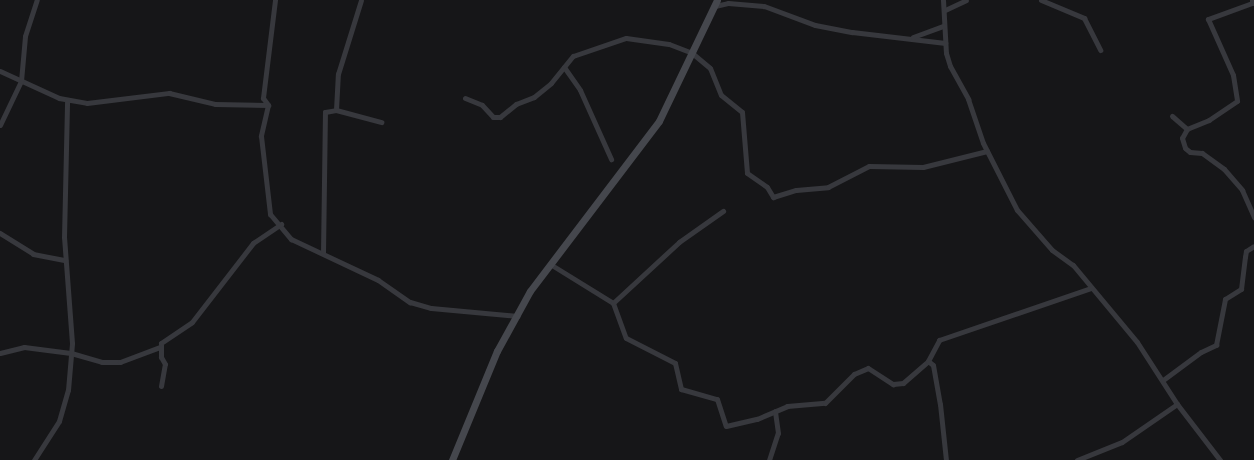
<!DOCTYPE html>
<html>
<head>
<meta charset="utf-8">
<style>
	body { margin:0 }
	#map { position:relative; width:1254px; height:460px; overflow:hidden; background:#161618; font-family:"Asap Condensed",sans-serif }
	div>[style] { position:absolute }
	.minor>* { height:5px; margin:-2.5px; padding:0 2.5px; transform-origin:2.5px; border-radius:2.5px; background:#37383d }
	.secondary>* { height:7px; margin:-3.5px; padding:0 3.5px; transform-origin:3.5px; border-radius:3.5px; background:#45474d }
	span { translate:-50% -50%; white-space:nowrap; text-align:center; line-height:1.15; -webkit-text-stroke:3.5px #111113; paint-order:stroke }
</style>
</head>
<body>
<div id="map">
	<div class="minor">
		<div style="left:275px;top:0;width:99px;rotate:97deg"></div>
		<div style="left:263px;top:98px;width:9px;rotate:54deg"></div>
		<div style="left:268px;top:105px;width:32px;rotate:103deg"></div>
		<div style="left:261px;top:136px;width:79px;rotate:83.4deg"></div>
		<div style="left:270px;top:214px;width:33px;rotate:50deg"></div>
		<div style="left:291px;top:239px;width:96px;rotate:25.2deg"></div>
		<div style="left:378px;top:280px;width:39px;rotate:35deg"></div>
		<div style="left:410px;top:302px;width:22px;rotate:16deg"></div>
		<div style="left:431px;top:308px;width:87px;rotate:5.3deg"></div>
		<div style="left:943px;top:0;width:53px;rotate:86.8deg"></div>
		<div style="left:946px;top:53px;width:14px;rotate:73deg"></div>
		<div style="left:950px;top:66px;width:38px;rotate:61deg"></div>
		<div style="left:968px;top:99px;width:46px;rotate:71.2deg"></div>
		<div style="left:983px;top:143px;width:75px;rotate:63.1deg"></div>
		<div style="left:1017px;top:210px;width:53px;rotate:48.8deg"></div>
		<div style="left:1052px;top:250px;width:26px;rotate:36deg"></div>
		<div style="left:1073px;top:265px;width:100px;rotate:50.3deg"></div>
		<div style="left:1137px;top:342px;width:74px;rotate:57.2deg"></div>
		<div style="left:1177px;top:404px;width:71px;rotate:52.5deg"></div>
		<div style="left:1041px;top:0;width:47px;rotate:22.7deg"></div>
		<div style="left:1084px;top:18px;width:36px;rotate:63deg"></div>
		<div style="left:1252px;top:0;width:3px;rotate:90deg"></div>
		<div style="left:1252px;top:3px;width:47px;rotate:160deg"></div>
		<div style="left:1208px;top:19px;width:61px;rotate:65.9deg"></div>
		<div style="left:1233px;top:75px;width:26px;rotate:81deg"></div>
		<div style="left:1237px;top:101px;width:34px;rotate:146deg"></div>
		<div style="left:1209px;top:120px;width:24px;rotate:158deg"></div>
		<div style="left:1187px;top:129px;width:10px;rotate:119deg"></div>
		<div style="left:1182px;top:138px;width:10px;rotate:73deg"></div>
		<div style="left:1185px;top:148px;width:6px;rotate:39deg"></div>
		<div style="left:1190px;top:152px;width:12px;rotate:5deg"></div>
		<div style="left:1202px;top:153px;width:27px;rotate:36deg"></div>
		<div style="left:1224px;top:169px;width:28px;rotate:49deg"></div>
		<div style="left:1242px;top:190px;width:30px;rotate:66deg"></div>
		<div style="left:715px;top:6px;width:13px;rotate:-13deg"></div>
		<div style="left:728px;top:3px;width:36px;rotate:5deg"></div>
		<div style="left:764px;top:6px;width:54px;rotate:20.4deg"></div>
		<div style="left:815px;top:25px;width:38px;rotate:11deg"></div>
		<div style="left:852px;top:32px;width:94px;rotate:6.7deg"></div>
		<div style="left:945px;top:10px;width:23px;rotate:-25deg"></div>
		<div style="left:913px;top:37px;width:33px;rotate:-20deg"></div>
		<div style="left:564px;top:67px;width:28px;rotate:55deg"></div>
		<div style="left:580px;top:90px;width:76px;rotate:65.8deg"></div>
		<div style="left:0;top:71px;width:65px;rotate:24.6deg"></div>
		<div style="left:59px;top:98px;width:28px;rotate:10deg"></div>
		<div style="left:87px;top:103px;width:83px;rotate:-7deg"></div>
		<div style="left:169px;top:93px;width:47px;rotate:13.4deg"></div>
		<div style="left:215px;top:104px;width:53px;rotate:1.1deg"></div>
		<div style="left:465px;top:98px;width:18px;rotate:22deg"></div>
		<div style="left:482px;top:105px;width:16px;rotate:47deg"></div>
		<div style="left:493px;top:117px;width:7px"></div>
		<div style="left:500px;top:117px;width:21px;rotate:-39deg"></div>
		<div style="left:516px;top:104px;width:19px;rotate:-21deg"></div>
		<div style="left:534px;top:97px;width:22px;rotate:-39deg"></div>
		<div style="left:551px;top:83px;width:35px;rotate:-51deg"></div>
		<div style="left:573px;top:56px;width:56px;rotate:-18.8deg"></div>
		<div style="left:626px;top:38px;width:43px;rotate:7.9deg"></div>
		<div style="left:669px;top:44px;width:25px;rotate:21deg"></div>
		<div style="left:692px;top:53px;width:23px;rotate:40deg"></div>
		<div style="left:710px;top:68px;width:29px;rotate:68deg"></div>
		<div style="left:721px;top:95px;width:27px;rotate:39deg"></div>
		<div style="left:742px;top:112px;width:61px;rotate:85.3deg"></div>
		<div style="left:747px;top:173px;width:24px;rotate:35deg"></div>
		<div style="left:767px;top:187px;width:12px;rotate:59deg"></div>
		<div style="left:773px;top:197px;width:24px;rotate:-17deg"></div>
		<div style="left:796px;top:190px;width:32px;rotate:-5deg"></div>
		<div style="left:828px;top:187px;width:46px;rotate:-27.1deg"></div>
		<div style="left:869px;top:166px;width:54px;rotate:1.1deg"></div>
		<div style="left:923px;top:167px;width:66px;rotate:-14deg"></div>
		<div style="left:336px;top:110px;width:36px;rotate:-87deg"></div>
		<div style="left:338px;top:74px;width:77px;rotate:-72.7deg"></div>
		<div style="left:1172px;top:116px;width:20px;rotate:41deg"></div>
		<div style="left:0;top:125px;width:49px;rotate:-64.5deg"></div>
		<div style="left:21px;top:81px;width:45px;rotate:-84.9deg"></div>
		<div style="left:25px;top:36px;width:38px;rotate:-72deg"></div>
		<div style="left:0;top:233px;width:39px;rotate:32deg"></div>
		<div style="left:33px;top:254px;width:33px;rotate:11deg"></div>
		<div style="left:323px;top:253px;width:141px;rotate:-89.2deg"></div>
		<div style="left:325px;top:112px;width:11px;rotate:-10deg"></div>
		<div style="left:336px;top:110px;width:47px;rotate:14.9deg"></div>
		<div style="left:550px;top:264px;width:74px;rotate:31.8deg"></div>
		<div style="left:613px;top:303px;width:37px;rotate:70deg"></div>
		<div style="left:626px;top:338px;width:55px;rotate:27deg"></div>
		<div style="left:675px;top:363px;width:27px;rotate:77deg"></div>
		<div style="left:681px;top:389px;width:37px;rotate:16deg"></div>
		<div style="left:717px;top:399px;width:28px;rotate:72deg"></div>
		<div style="left:726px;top:426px;width:32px;rotate:-13deg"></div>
		<div style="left:757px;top:419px;width:33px;rotate:-23deg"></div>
		<div style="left:787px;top:406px;width:38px;rotate:-5deg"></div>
		<div style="left:825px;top:403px;width:41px;rotate:-45deg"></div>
		<div style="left:854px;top:374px;width:15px;rotate:-23deg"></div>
		<div style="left:868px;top:368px;width:30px;rotate:33deg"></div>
		<div style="left:893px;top:384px;width:10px;rotate:-6deg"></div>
		<div style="left:903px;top:383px;width:33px;rotate:-41deg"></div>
		<div style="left:928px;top:361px;width:24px;rotate:-62deg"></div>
		<div style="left:939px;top:340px;width:161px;rotate:-18.9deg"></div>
		<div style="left:613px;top:303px;width:90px;rotate:-42.7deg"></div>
		<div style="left:679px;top:242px;width:54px;rotate:-35.2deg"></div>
		<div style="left:0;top:353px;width:25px;rotate:-14deg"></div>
		<div style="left:24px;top:347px;width:47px;rotate:7.3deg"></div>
		<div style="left:71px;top:353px;width:32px;rotate:16deg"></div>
		<div style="left:102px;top:362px;width:18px"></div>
		<div style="left:120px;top:362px;width:43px;rotate:-20.6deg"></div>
		<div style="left:928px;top:361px;width:6px;rotate:39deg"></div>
		<div style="left:933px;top:365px;width:40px;rotate:80deg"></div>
		<div style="left:940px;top:404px;width:56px;rotate:83.9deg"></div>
		<div style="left:1163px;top:380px;width:47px;rotate:-36.4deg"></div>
		<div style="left:1201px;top:352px;width:17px;rotate:-25deg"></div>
		<div style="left:1216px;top:345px;width:47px;rotate:-78.9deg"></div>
		<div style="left:1225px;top:299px;width:19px;rotate:-32deg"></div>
		<div style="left:1241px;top:289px;width:32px;rotate:-83deg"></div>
		<div style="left:1245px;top:257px;width:6px;rotate:-81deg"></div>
		<div style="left:1246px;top:251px;width:9px;rotate:-32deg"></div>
		<div style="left:161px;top:386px;width:22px;rotate:-80deg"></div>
		<div style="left:165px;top:364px;width:8px;rotate:-120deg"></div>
		<div style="left:161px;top:357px;width:14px;rotate:-90deg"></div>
		<div style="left:161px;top:343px;width:37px;rotate:-34deg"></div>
		<div style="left:192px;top:322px;width:100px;rotate:-52.3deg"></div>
		<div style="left:253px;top:243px;width:34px;rotate:-34deg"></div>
		<div style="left:34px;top:460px;width:46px;rotate:-57.3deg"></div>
		<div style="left:59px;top:421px;width:32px;rotate:-74deg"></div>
		<div style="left:68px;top:390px;width:47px;rotate:-85.1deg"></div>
		<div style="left:72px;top:343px;width:106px;rotate:-94.3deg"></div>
		<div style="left:64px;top:237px;width:137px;rotate:-88.7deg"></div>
		<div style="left:769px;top:460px;width:28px;rotate:-72deg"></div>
		<div style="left:778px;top:433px;width:22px;rotate:-98deg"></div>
		<div style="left:1077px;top:460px;width:48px;rotate:-21.8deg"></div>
		<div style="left:1122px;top:442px;width:67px;rotate:-34.6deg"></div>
	</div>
	<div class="secondary">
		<div style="left:452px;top:460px;width:118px;rotate:-67.6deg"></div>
		<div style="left:497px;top:351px;width:68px;rotate:-61.2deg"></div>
		<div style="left:530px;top:291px;width:213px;rotate:-52.8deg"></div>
		<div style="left:659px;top:121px;width:134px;rotate:-64.4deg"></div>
	</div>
</div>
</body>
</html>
